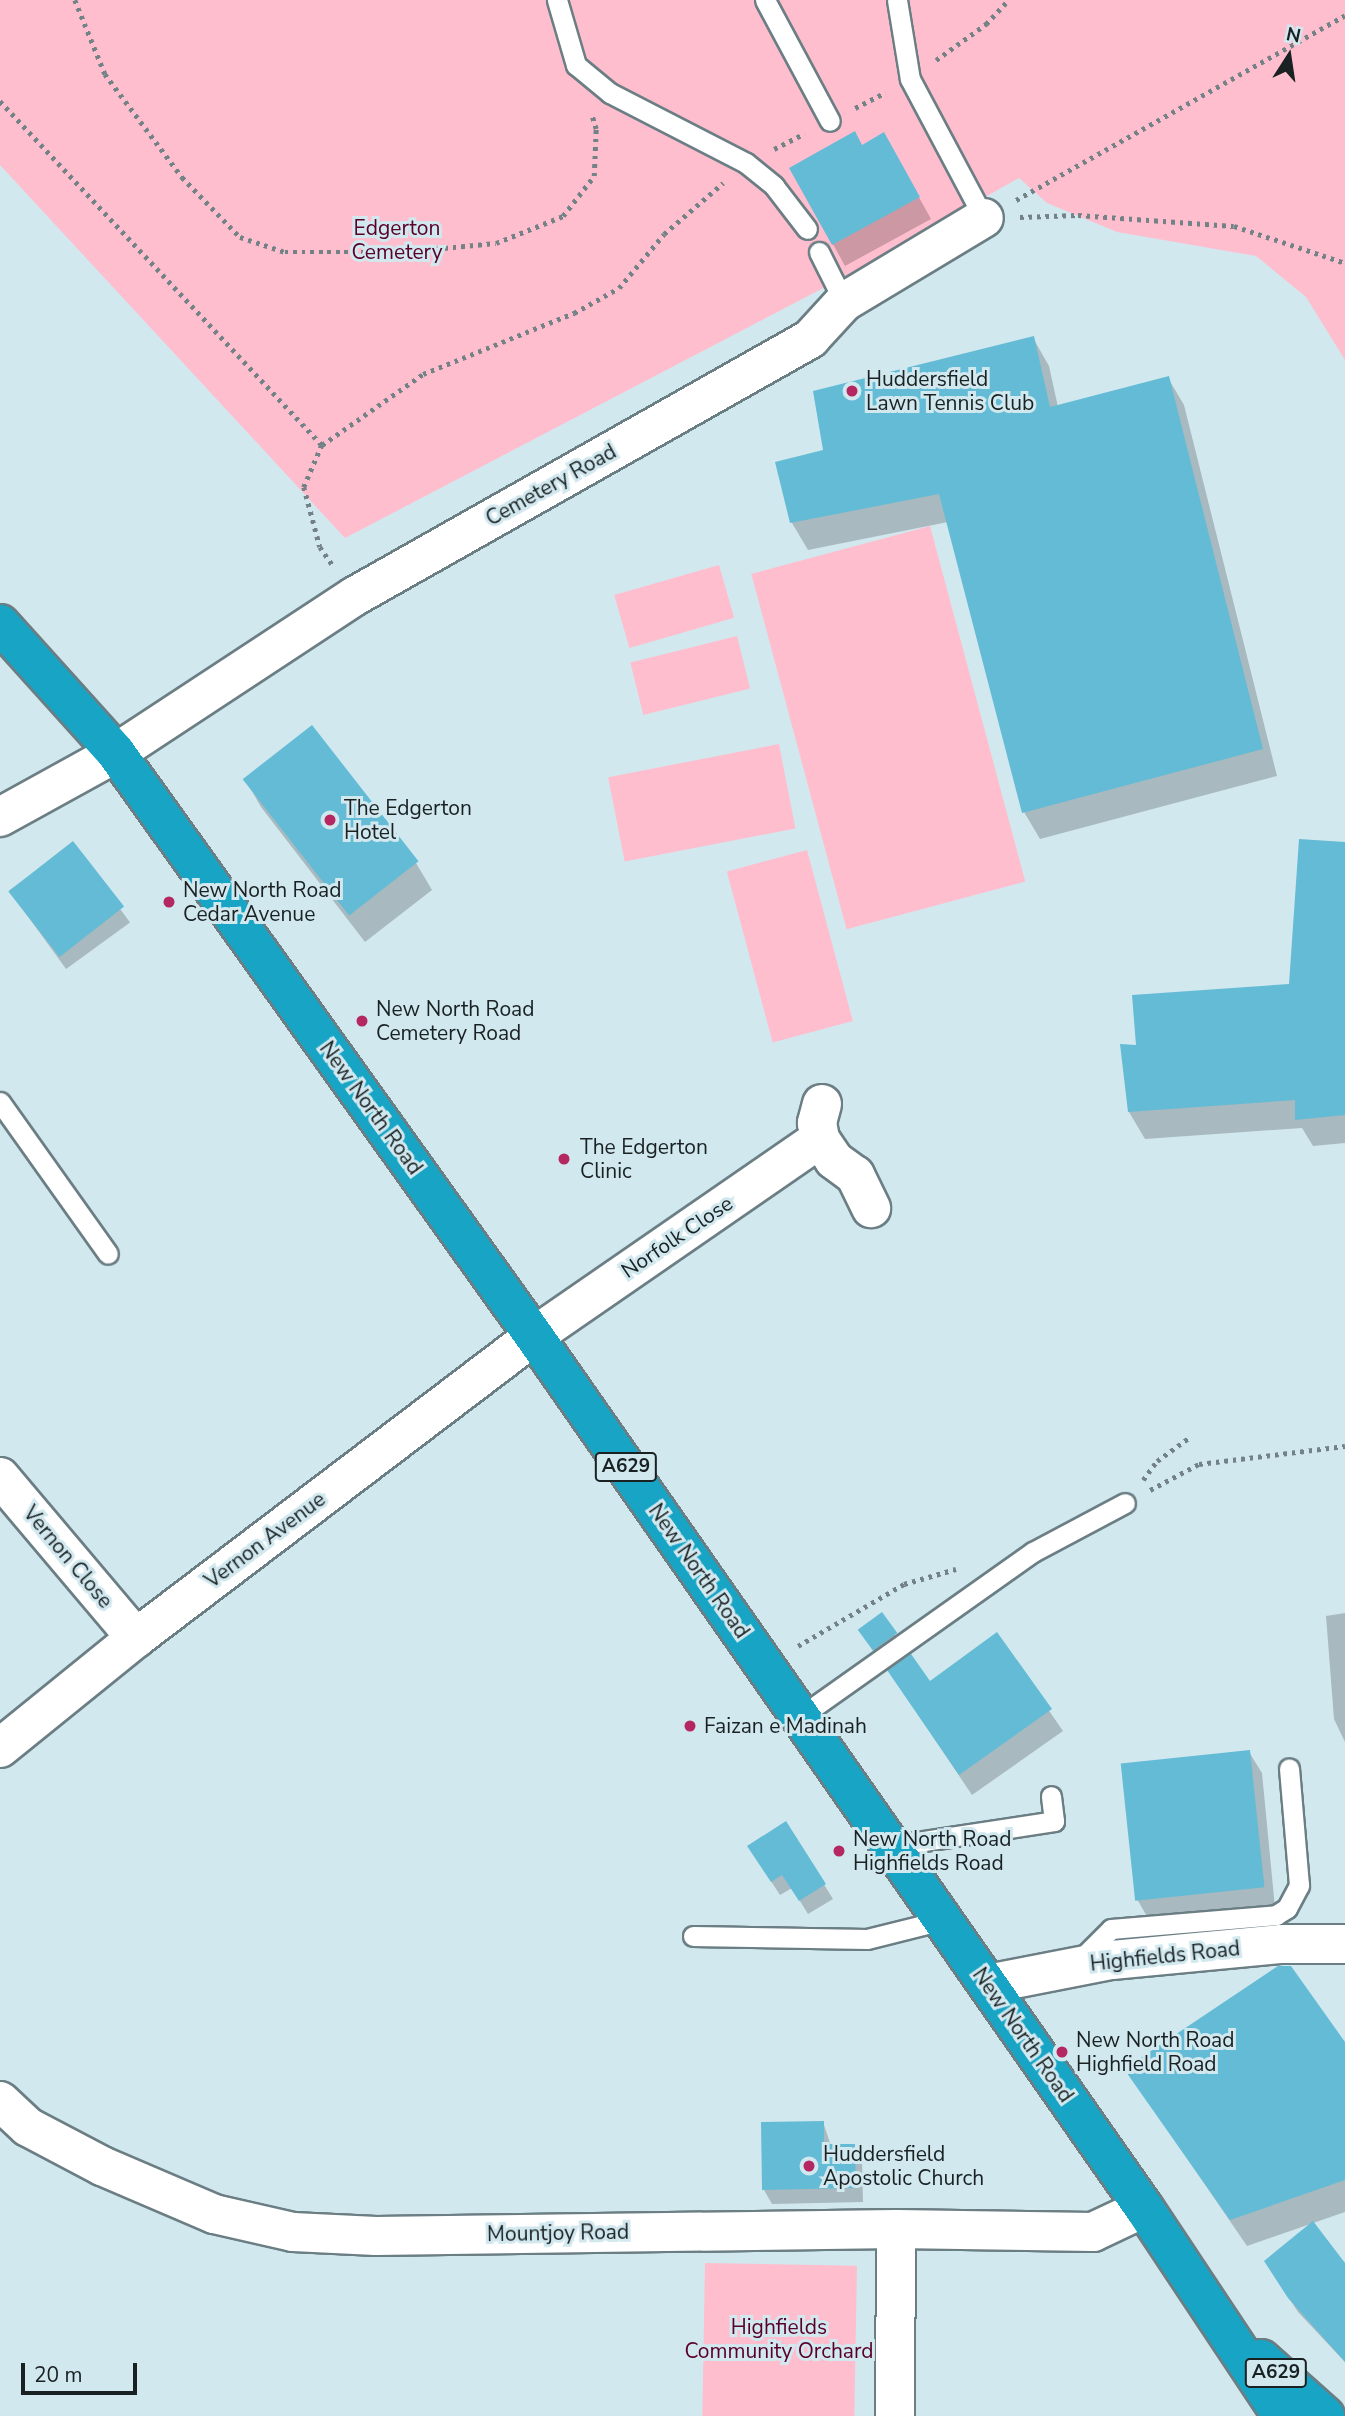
<!DOCTYPE html>
<html>
<head>
<meta charset="utf-8">
<style>
	body { margin:0 }
	#map { position:relative; width:1345px; height:2416px; overflow:hidden; background:#d2e8ef; font-family:"Nunito Sans",sans-serif }
	div>[style] { position:absolute }
	.green>* { inset:0; background:#ffbece; transform-origin:0 0 }
	.shadow>* { inset:0; background:#0003; transform-origin:0 0 }
	.building>* { inset:0; background:#64bbd5; transform-origin:0 0 }
	.path>* { height:4.5px; margin-top:-2.25px; transform-origin:0; background:repeating-linear-gradient(90deg,#738286 0 3.5px,transparent 0 8.5px) }
	.roads { filter:drop-shadow(2px 0 #6b7e84) drop-shadow(-2px 0 #6b7e84) drop-shadow(0 2px #6b7e84) drop-shadow(0 -2px #6b7e84) }
	.lane>* { height:19px; margin:-9.5px; padding:0 9.5px; transform-origin:9.5px; border-radius:9.5px; background:#fff }
	.street>* { height:38px; margin:-19px; padding:0 19px; transform-origin:19px; border-radius:19px; background:#fff }
	.highway>* { height:38px; margin:-19px; padding:0 19px; transform-origin:19px; border-radius:19px; background:#17a4c5 }
	.dots>* { width:19px; height:19px; translate:-50% -50%; box-sizing:border-box; border:4px solid #d2e8ef; border-radius:50% }
	span { translate:-50% -50%; white-space:nowrap; text-align:center; line-height:1.15; -webkit-text-stroke:6px #d2e8ef; paint-order:stroke }
	.shield-label span { padding:2px 5px; background:#d2e8ef; border:2px solid; border-radius:5px; -webkit-text-stroke-width:0 }
	.shield-label { font-size:19px; color:#192123; font-weight:700 }
	.park-label { font-size:21px; color:#590029 }
	.poi-label { font-size:21px; color:#192123 }
	.left { translate:0 -50%; text-align:left }
	.street-label { font-size:21px; color:#192123 }
	.north { position:absolute; left:1254px; top:21px; width:70px; height:70px; -webkit-text-stroke:5px #d2e8ef; paint-order:stroke; rotate:12deg; font-size:19px; font-weight:700; line-height:28px; text-align:center; color:#192123 }
	.north::after { content:''; display:block; margin:auto; width:24px; height:32px; background:#192123; clip-path:polygon(50% 0,100% 100%,50% 72%,0 100%) }
	.scale { position:absolute; left:21px; top:2363px; width:116px; height:32px; box-sizing:border-box; border:4px solid #192123; border-top:0; padding-left:9px; font-size:21px; line-height:24px; white-space:nowrap; color:#192123; -webkit-text-stroke:5px #d2e8ef; paint-order:stroke }
</style>
</head>
<body>
<div id="map">
	<div class="green">
		<div style="clip-path:polygon(0 0,1345px 0,1345px 360px,1306px 297px,1256px 256px,1117px 232px,1047px 203px,1019px 178px,833px 283px,345px 538px,0 165px)"></div>
		<div style="left:930px;top:526px;width:368px;height:185px;rotate:75deg"></div>
		<div style="left:719px;top:565px;width:55px;height:109px;rotate:74deg"></div>
		<div style="left:737px;top:636px;width:54px;height:110px;rotate:76deg"></div>
		<div style="left:779px;top:744px;width:86px;height:174px;rotate:79deg"></div>
		<div style="left:807px;top:850px;width:177px;height:83px;rotate:75deg"></div>
		<div style="left:705px;top:2263px;width:152px;height:153px;rotate:1deg"></div>
	</div>
	<div class="shadow">
		<div style="clip-path:polygon(884px 134px,931px 219px,845px 266px,791px 168px,862px 147px)"></div>
		<div style="clip-path:polygon(1033px 338px,1049px 366px,1058px 407px,1168px 378px,1184px 405px,1277px 776px,1040px 839px,1024px 812px,948px 522px,808px 550px,792px 523px,777px 464px,825px 451px)"></div>
		<div style="clip-path:polygon(245px 779px,416px 863px,432px 890px,365px 942px,261px 807px)"></div>
		<div style="left:73px;top:844px;width:97px;height:79px;rotate:54deg"></div>
		<div style="clip-path:polygon(1345px 844px,1345px 1143px,1313px 1146px,1302px 1128px,1145px 1139px,1129px 1112px,1137px 1047px,1291px 986px)"></div>
		<div style="clip-path:polygon(1345px 1613px,1345px 1742px,1334px 1719px,1326px 1616px)"></div>
		<div style="clip-path:polygon(881px 1614px,899px 1641px,878px 1656px,863px 1635px)"></div>
		<div style="clip-path:polygon(997px 1635px,1063px 1731px,972px 1795px,889px 1671px,929px 1683px)"></div>
		<div style="clip-path:polygon(1249px 1752px,1262px 1773px,1275px 1908px,1149px 1920px,1137px 1899px)"></div>
		<div style="clip-path:polygon(786px 1823px,833px 1899px,808px 1914px,792px 1888px,780px 1895px,757px 1860px)"></div>
		<div style="clip-path:polygon(1345px 2045px,1345px 2212px,1247px 2246px,1126px 2069px)"></div>
		<div style="clip-path:polygon(823px 2122px,831px 2146px,854px 2145px,862px 2160px,863px 2202px,772px 2204px,764px 2190px)"></div>
		<div style="clip-path:polygon(1345px 2264px,1345px 2362px,1298px 2312px,1274px 2275px)"></div>
	</div>
	<div class="building">
		<div style="clip-path:polygon(855px 131px,862px 145px,884px 132px,920px 197px,832px 245px,789px 168px)"></div>
		<div style="clip-path:polygon(1034px 336px,1050px 407px,1169px 376px,1263px 749px,1022px 813px,939px 494px,790px 523px,775px 462px,823px 450px,813px 391px)"></div>
		<div style="left:312px;top:725px;width:173px;height:88px;rotate:52deg"></div>
		<div style="clip-path:polygon(1299px 839px,1345px 842px,1345px 1115px,1295px 1120px,1295px 1100px,1128px 1112px,1120px 1044px,1136px 1045px,1132px 995px,1289px 984px)"></div>
		<div style="left:73px;top:841px;width:83px;height:82px;rotate:52deg"></div>
		<div style="left:882px;top:1612px;width:26px;height:30px;rotate:54deg"></div>
		<div style="clip-path:polygon(997px 1632px,1052px 1709px,959px 1775px,887px 1670px,911px 1654px,930px 1681px)"></div>
		<div style="left:1250px;top:1750px;width:138px;height:130px;rotate:84deg"></div>
		<div style="clip-path:polygon(786px 1821px,826px 1884px,799px 1901px,782px 1875px,771px 1882px,747px 1846px)"></div>
		<div style="clip-path:polygon(1278px 1966px,1291px 1966px,1345px 2042px,1345px 2180px,1230px 2220px,1124px 2069px)"></div>
		<div style="clip-path:polygon(824px 2121px,824px 2144px,855px 2144px,856px 2188px,762px 2190px,761px 2122px)"></div>
		<div style="clip-path:polygon(1313px 2221px,1345px 2263px,1345px 2362px,1288px 2298px,1264px 2261px)"></div>
	</div>
	<div class="path">
		<div style="left:75px;top:0;width:80px;rotate:67.9deg"></div>
		<div style="left:105px;top:74px;width:129px;rotate:53.2deg"></div>
		<div style="left:182px;top:177px;width:83px;rotate:46deg"></div>
		<div style="left:240px;top:237px;width:47px;rotate:18.4deg"></div>
		<div style="left:285px;top:252px;width:117px"></div>
		<div style="left:402px;top:252px;width:94px;rotate:-5.5deg"></div>
		<div style="left:496px;top:243px;width:72px;rotate:-21.9deg"></div>
		<div style="left:563px;top:216px;width:51px;rotate:-52.2deg"></div>
		<div style="left:594px;top:176px;width:47px;rotate:-87.6deg"></div>
		<div style="left:596px;top:129px;width:14px;rotate:-107deg"></div>
		<div style="left:936px;top:60px;width:62px;rotate:-35.8deg"></div>
		<div style="left:986px;top:24px;width:33px;rotate:-47deg"></div>
		<div style="left:0;top:101px;width:471px;rotate:46.9deg"></div>
		<div style="left:322px;top:445px;width:123px;rotate:-35.1deg"></div>
		<div style="left:423px;top:374px;width:163px;rotate:-22deg"></div>
		<div style="left:574px;top:313px;width:51px;rotate:-29.1deg"></div>
		<div style="left:619px;top:288px;width:70px;rotate:-50.2deg"></div>
		<div style="left:664px;top:234px;width:78px;rotate:-40.8deg"></div>
		<div style="left:855px;top:108px;width:34px;rotate:-27deg"></div>
		<div style="left:774px;top:149px;width:34px;rotate:-27deg"></div>
		<div style="left:1016px;top:200px;width:377px;rotate:-29.3deg"></div>
		<div style="left:1020px;top:217px;width:58px;rotate:-2deg"></div>
		<div style="left:1078px;top:215px;width:156px;rotate:4deg"></div>
		<div style="left:1234px;top:226px;width:117px;rotate:18.4deg"></div>
		<div style="left:322px;top:445px;width:46px;rotate:113.2deg"></div>
		<div style="left:304px;top:487px;width:62px;rotate:75.1deg"></div>
		<div style="left:320px;top:547px;width:21px;rotate:55deg"></div>
		<div style="left:1143px;top:1480px;width:24px;rotate:-54deg"></div>
		<div style="left:1157px;top:1461px;width:39px;rotate:-36deg"></div>
		<div style="left:1150px;top:1490px;width:55px;rotate:-28deg"></div>
		<div style="left:1199px;top:1464px;width:147px;rotate:-7deg"></div>
		<div style="left:798px;top:1646px;width:123px;rotate:-30.3deg"></div>
		<div style="left:904px;top:1584px;width:54px;rotate:-16.1deg"></div>
	</div>
	<div class="roads">
		<div class="lane">
			<div style="left:557px;top:0;width:68px;rotate:73.7deg"></div>
			<div style="left:576px;top:65px;width:44px;rotate:39.5deg"></div>
			<div style="left:610px;top:93px;width:153px;rotate:27.2deg"></div>
			<div style="left:746px;top:163px;width:36px;rotate:39deg"></div>
			<div style="left:774px;top:186px;width:54px;rotate:52.5deg"></div>
			<div style="left:765px;top:0;width:137px;rotate:61.8deg"></div>
			<div style="left:897px;top:0;width:80px;rotate:80.7deg"></div>
			<div style="left:910px;top:79px;width:157px;rotate:62deg"></div>
			<div style="left:819px;top:252px;width:56px;rotate:63.4deg"></div>
			<div style="left:0;top:1102px;width:186px;rotate:54.6deg"></div>
			<div style="left:801px;top:1716px;width:284px;rotate:-35.3deg"></div>
			<div style="left:1033px;top:1552px;width:104px;rotate:-28deg"></div>
			<div style="left:891px;top:1846px;width:165px;rotate:-8.7deg"></div>
			<div style="left:1054px;top:1821px;width:25px;rotate:-97deg"></div>
			<div style="left:693px;top:1936px;width:174px;rotate:1deg"></div>
			<div style="left:867px;top:1939px;width:78px;rotate:-14deg"></div>
			<div style="left:1080px;top:1960px;width:44px;rotate:-45deg"></div>
			<div style="left:1111px;top:1929px;width:166px;rotate:-4.8deg"></div>
			<div style="left:1276px;top:1915px;width:13px;rotate:-32deg"></div>
			<div style="left:1287px;top:1908px;width:26px;rotate:-62deg"></div>
			<div style="left:1299px;top:1885px;width:117px;rotate:-94.9deg"></div>
		</div>
		<div class="street">
			<div style="left:0;top:817px;width:132px;rotate:-28.9deg"></div>
			<div style="left:116px;top:753px;width:286px;rotate:-33.3deg"></div>
			<div style="left:355px;top:596px;width:523px;rotate:-29.46deg"></div>
			<div style="left:810px;top:339px;width:50px;rotate:-47.4deg"></div>
			<div style="left:844px;top:302px;width:163px;rotate:-31deg"></div>
			<div style="left:822px;top:1104px;width:20px;rotate:105deg"></div>
			<div style="left:817px;top:1123px;width:16px;rotate:79deg"></div>
			<div style="left:820px;top:1139px;width:25px;rotate:56deg"></div>
			<div style="left:834px;top:1160px;width:26px;rotate:36deg"></div>
			<div style="left:855px;top:1175px;width:37px;rotate:64deg"></div>
			<div style="left:0;top:1477px;width:211px;rotate:49.8deg"></div>
			<div style="left:0;top:1748px;width:175px;rotate:-39deg"></div>
			<div style="left:136px;top:1638px;width:500px;rotate:-37.2deg"></div>
			<div style="left:534px;top:1336px;width:347px;rotate:-34.6deg"></div>
			<div style="left:988px;top:1984px;width:126px;rotate:-11deg"></div>
			<div style="left:1112px;top:1960px;width:171px;rotate:-5.4deg"></div>
			<div style="left:1282px;top:1944px;width:63px"></div>
			<div style="left:0;top:2101px;width:38px;rotate:43deg"></div>
			<div style="left:28px;top:2127px;width:84px;rotate:27.8deg"></div>
			<div style="left:102px;top:2166px;width:122px;rotate:23.2deg"></div>
			<div style="left:214px;top:2214px;width:81px;rotate:12.8deg"></div>
			<div style="left:293px;top:2232px;width:83px;rotate:2.8deg"></div>
			<div style="left:376px;top:2236px;width:520px;rotate:-0.77deg"></div>
			<div style="left:896px;top:2229px;width:197px;rotate:0.9deg"></div>
			<div style="left:1093px;top:2232px;width:56px;rotate:-25.2deg"></div>
			<div style="left:895px;top:2416px;width:187px;rotate:-89.7deg"></div>
		</div>
		<div class="highway">
			<div style="left:0;top:624px;width:173px;rotate:48deg"></div>
			<div style="left:116px;top:753px;width:717px;rotate:54.36deg"></div>
			<div style="left:534px;top:1336px;width:1064px;rotate:55.03deg"></div>
			<div style="left:1144px;top:2208px;width:250px;rotate:56.4deg"></div>
			<div style="left:1261px;top:2359px;width:86px;rotate:41.7deg"></div>
		</div>
	</div>
	<div class="dots">
		<div style="left:852px;top:391px;background:#b42760"></div>
		<div style="left:330px;top:820px;background:#b42760"></div>
		<div style="left:169px;top:902px;background:#b42760"></div>
		<div style="left:362px;top:1021px;background:#b42760"></div>
		<div style="left:564px;top:1159px;background:#b42760"></div>
		<div style="left:690px;top:1726px;background:#b42760"></div>
		<div style="left:839px;top:1851px;background:#b42760"></div>
		<div style="left:1062px;top:2052px;background:#b42760"></div>
		<div style="left:809px;top:2166px;background:#b42760"></div>
	</div>
	<div class="shield-label">
		<span style="left:626px;top:1467px">A629</span>
		<span style="left:1276px;top:2373px">A629</span>
	</div>
	<div class="park-label">
		<span style="left:397px;top:240px">Edgerton<br>Cemetery</span>
		<span style="left:779px;top:2339px">Highfields<br>Community Orchard</span>
	</div>
	<div class="poi-label">
		<span class="left" style="left:866px;top:391px">Huddersfield<br>Lawn Tennis Club</span>
		<span class="left" style="left:344px;top:820px">The Edgerton<br>Hotel</span>
		<span class="left" style="left:183px;top:902px">New North Road<br>Cedar Avenue</span>
		<span class="left" style="left:376px;top:1021px">New North Road<br>Cemetery Road</span>
		<span class="left" style="left:580px;top:1159px">The Edgerton<br>Clinic</span>
		<span class="left" style="left:704px;top:1726px">Faizan e Madinah</span>
		<span class="left" style="left:853px;top:1851px">New North Road<br>Highfields Road</span>
		<span class="left" style="left:1076px;top:2052px">New North Road<br>Highfield Road</span>
		<span class="left" style="left:823px;top:2166px">Huddersfield<br>Apostolic Church</span>
	</div>
	<div class="street-label">
		<span style="left:551px;top:485px;rotate:-29deg">Cemetery Road</span>
		<span style="left:371px;top:1108px;rotate:54deg">New North Road</span>
		<span style="left:677px;top:1237px;rotate:-34deg">Norfolk Close</span>
		<span style="left:265px;top:1540px;rotate:-37deg">Vernon Avenue</span>
		<span style="left:68px;top:1557px;rotate:50deg">Vernon Close</span>
		<span style="left:699px;top:1571px;rotate:55deg">New North Road</span>
		<span style="left:1165px;top:1956px;rotate:-6deg">Highfields Road</span>
		<span style="left:1023px;top:2035px;rotate:55deg">New North Road</span>
		<span style="left:558px;top:2233px;rotate:-1deg">Mountjoy Road</span>
	</div>
	<div class="north">N</div>
	<div class="scale">20 m</div>
</div>
</body>
</html>
